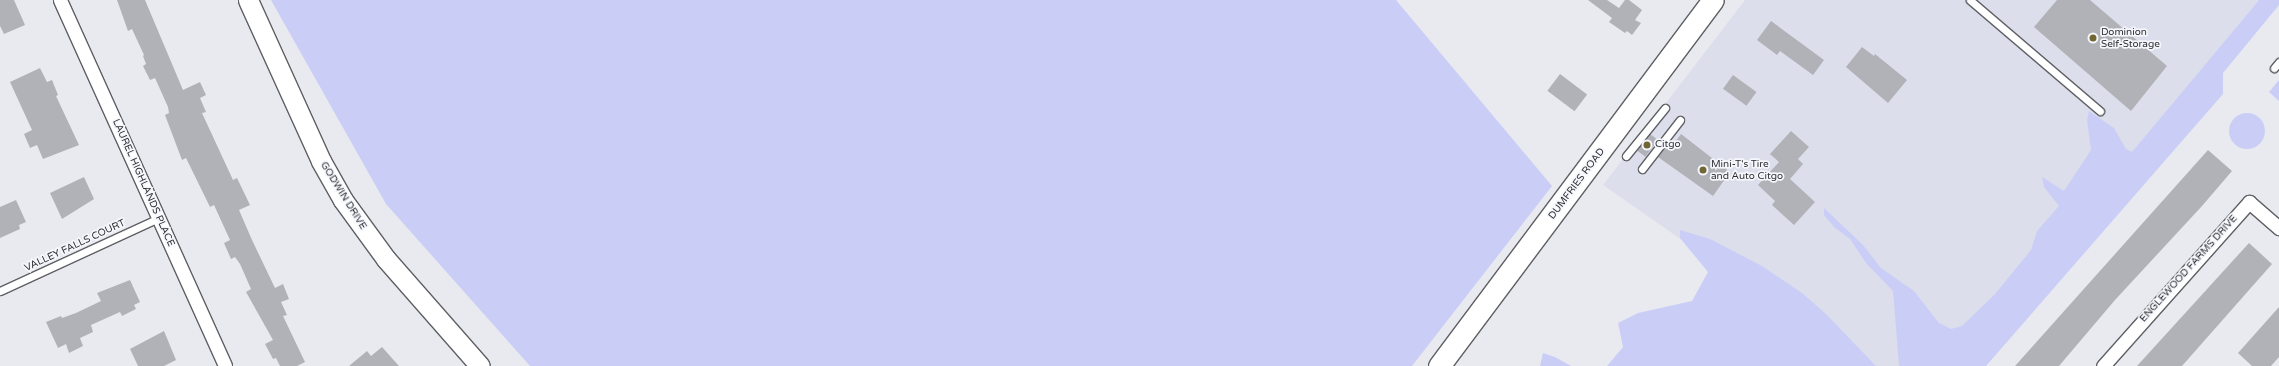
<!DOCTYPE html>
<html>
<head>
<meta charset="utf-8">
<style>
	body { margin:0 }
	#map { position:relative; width:2279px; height:366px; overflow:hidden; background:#e9eaef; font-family:"Varela Round",sans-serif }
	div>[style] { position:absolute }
	.built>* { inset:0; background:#dcdeeb }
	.green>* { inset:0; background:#cacef7 }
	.round { border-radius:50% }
	.building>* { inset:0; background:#b1b2b7; transform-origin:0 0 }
	.roads { filter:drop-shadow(1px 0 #5f6065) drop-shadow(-1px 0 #5f6065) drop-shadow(0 1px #5f6065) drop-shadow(0 -1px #5f6065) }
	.lane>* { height:7px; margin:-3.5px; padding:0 3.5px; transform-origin:3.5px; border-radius:3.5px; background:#fff }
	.street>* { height:13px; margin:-6.5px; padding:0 6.5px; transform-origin:6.5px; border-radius:6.5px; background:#fff }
	.secondary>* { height:19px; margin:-9.5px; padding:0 9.5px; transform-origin:9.5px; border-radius:9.5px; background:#fff }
	.primary>* { height:21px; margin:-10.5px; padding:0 10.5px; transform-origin:10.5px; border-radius:10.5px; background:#fff }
	.dots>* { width:11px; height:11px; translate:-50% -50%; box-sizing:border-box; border:2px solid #f6f7fd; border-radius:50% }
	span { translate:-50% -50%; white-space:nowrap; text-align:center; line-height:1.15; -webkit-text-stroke:3.5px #f6f7fd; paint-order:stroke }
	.poi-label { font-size:10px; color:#2d2e30 }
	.left { translate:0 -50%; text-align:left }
	.street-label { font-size:10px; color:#2d2e30 }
</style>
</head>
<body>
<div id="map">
	<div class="built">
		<div style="clip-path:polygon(1745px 0,2259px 0,1954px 366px,1863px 366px,1603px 185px)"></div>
	</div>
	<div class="green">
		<div style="clip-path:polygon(271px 0,1396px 0,1552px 186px,1412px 366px,530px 366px,386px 204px)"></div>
		<div style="clip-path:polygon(2259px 0,2279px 0,2279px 5px,2223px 73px,2223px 94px,1986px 366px,1899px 366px,1893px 291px,1866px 263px,1850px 239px,1834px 227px,1824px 215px,1824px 208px,1863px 245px,1881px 268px,1914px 291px,1939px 323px,1951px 329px,1962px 326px,1995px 294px,2031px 250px,2037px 231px,2059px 206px,2044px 187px,2042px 177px,2064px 191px,2091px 150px,2087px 120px,2089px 111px,2114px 128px,2126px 149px,2132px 152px)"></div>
		<div style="clip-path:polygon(2279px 80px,2279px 101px,2269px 92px)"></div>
		<div class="round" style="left:2229px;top:113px;width:36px;height:36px"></div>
		<div style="clip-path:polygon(1680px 230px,1710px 239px,1762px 266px,1802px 293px,1826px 314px,1876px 366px,1607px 366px,1623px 347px,1618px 323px,1638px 313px,1692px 301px,1708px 272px,1680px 238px)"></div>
		<div style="clip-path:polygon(1543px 353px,1555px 357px,1571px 366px,1540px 366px)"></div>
	</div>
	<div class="building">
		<div style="clip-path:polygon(0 0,14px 0,25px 25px,4px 34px,0 26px)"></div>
		<div style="clip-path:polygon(117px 0,145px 0,183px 90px,200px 82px,206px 95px,200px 98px,206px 112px,202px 113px,233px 180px,237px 178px,250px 205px,239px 210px,252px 240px,275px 288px,283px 284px,289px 299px,281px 302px,287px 315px,283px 316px,305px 362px,297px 366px,280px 366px,276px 358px,273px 359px,265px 344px,273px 340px,246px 292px,251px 289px,240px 264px,235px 257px,231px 259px,224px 243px,230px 240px,214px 205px,210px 207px,186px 158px,182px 160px,165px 115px,169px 113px,168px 107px,155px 78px,150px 80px,143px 66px,146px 64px,143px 56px,144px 55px,132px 29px,128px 31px)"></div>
		<div style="clip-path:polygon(1588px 0,1607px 0,1619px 8px,1625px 0,1629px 0,1642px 10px,1635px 20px,1641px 23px,1632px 35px,1627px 31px,1625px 33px,1609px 22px,1612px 18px)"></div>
		<div style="clip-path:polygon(2057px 0,2090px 0,2167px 66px,2131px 111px,2034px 27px)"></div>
		<div style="clip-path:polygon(1771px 21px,1824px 60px,1813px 75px,1780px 51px,1777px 55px,1757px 40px)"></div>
		<div style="clip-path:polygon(1862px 47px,1874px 56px,1875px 54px,1907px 80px,1888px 103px,1846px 67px)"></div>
		<div style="clip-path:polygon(40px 68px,47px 82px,52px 80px,58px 95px,56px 96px,79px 145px,43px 159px,37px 145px,30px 148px,24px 134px,32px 130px,10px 82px)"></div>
		<div style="left:1560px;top:74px;width:34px;height:21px;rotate:37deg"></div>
		<div style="left:1733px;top:75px;width:29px;height:17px;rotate:36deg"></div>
		<div style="clip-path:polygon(1791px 131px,1809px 147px,1798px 159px,1803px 164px,1790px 179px,1815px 202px,1794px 225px,1772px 205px,1775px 201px,1758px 185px,1779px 162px,1770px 154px)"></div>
		<div style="left:1650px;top:134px;width:10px;height:21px;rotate:37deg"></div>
		<div style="clip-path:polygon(1681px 134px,1730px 172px,1713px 196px,1658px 157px,1666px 146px,1670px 149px)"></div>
		<div style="clip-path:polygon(2208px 150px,2232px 171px,2202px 206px,2115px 300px,2059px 366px,2015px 366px)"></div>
		<div style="clip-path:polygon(84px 177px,94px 199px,62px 219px,50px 193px)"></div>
		<div style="clip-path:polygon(16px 200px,26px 222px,19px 225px,20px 229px,0 238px,0 207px)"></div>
		<div style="clip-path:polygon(2249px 243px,2272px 264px,2182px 366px,2137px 366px)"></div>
		<div style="clip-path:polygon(130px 280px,140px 302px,134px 305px,136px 309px,122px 316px,120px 312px,91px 325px,93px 332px,80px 338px,83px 346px,69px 353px,66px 344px,58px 348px,46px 322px,61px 316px,62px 318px,76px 313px,101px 301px,97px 293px)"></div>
		<div style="clip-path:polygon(2279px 307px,2279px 357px,2271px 366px,2252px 366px,2238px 353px)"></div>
		<div style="clip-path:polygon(164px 331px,176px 360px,164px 366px,138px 366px,130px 349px)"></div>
		<div style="clip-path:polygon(382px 347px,399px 366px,349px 366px,367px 351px,371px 356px)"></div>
	</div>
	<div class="roads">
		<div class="lane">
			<div style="left:1970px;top:0;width:171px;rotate:40.5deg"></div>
			<div style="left:2274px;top:68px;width:8px;rotate:-50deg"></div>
			<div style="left:1626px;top:156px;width:62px;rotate:-50.9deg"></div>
			<div style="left:1642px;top:169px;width:62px;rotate:-52.2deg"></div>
			<div style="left:0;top:291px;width:175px;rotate:-24.7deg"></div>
		</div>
		<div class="street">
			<div style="left:60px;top:0;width:401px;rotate:65.7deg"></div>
			<div style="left:2103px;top:366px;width:220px;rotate:-48.3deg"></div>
			<div style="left:2249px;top:202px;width:40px;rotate:41deg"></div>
		</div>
		<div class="secondary">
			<div style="left:248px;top:0;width:177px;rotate:65.6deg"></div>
			<div style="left:321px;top:161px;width:45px;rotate:60.6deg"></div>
			<div style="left:343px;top:200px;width:73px;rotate:53.9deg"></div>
			<div style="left:386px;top:259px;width:142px;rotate:48.7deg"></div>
		</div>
		<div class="primary">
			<div style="left:1439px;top:366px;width:457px;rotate:-53.2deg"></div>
		</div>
	</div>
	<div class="dots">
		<div style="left:2093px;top:38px;background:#706734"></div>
		<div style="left:1647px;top:145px;background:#706734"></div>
		<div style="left:1703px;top:170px;background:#706734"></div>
	</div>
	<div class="poi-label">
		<span class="left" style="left:2101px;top:38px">Dominion<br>Self-Storage</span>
		<span class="left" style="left:1655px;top:145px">Citgo</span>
		<span class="left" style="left:1711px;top:170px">Mini-T's Tire<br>and Auto Citgo</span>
	</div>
	<div class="street-label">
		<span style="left:143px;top:183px;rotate:66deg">LAUREL HIGHLANDS PLACE</span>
		<span style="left:1577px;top:184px;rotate:-53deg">DUMFRIES ROAD</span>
		<span style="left:343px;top:196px;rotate:58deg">GODWIN DRIVE</span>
		<span style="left:75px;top:246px;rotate:-25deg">VALLEY FALLS COURT</span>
		<span style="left:2189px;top:269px;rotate:-48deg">ENGLEWOOD FARMS DRIVE</span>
	</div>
</div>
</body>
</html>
